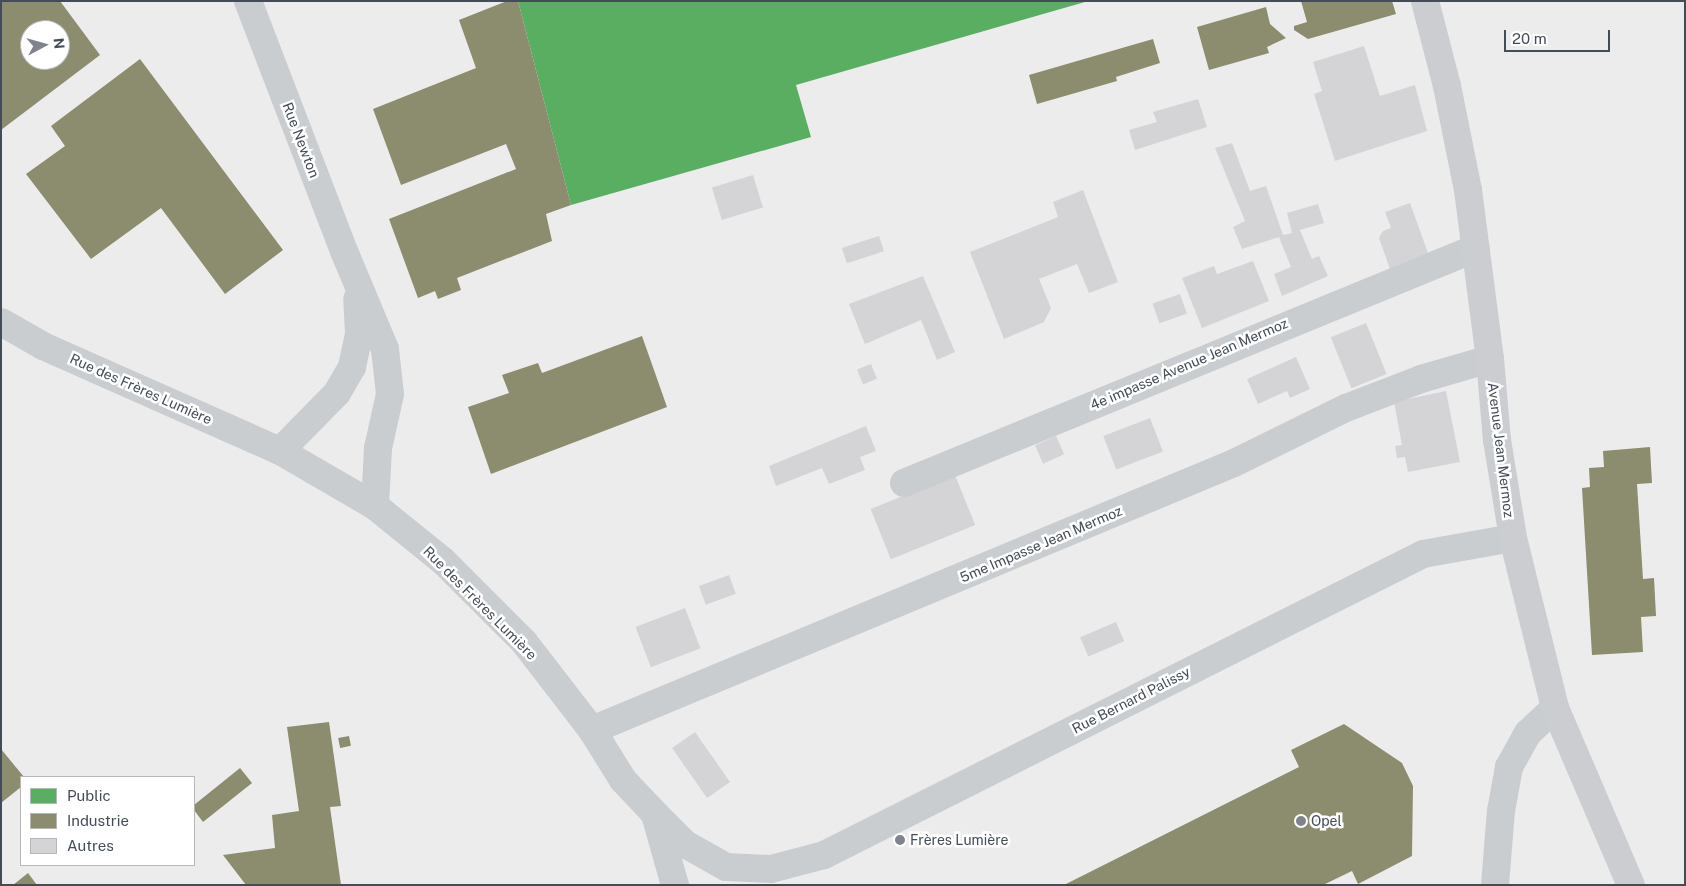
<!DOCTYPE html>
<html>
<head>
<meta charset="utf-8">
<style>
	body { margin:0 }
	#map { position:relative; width:1686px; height:886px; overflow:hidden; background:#edecec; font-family:"Public Sans",sans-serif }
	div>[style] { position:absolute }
	.public>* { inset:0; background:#5aae61 }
	.industry>* { inset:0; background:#8c8c6e; transform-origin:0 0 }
	.building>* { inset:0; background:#d4d4d7; transform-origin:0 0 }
	.minor>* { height:28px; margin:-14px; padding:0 14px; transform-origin:14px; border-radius:14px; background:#cacdd0 }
	.tertiary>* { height:28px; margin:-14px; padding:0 14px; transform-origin:14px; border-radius:14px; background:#cacdd0 }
	.secondary>* { height:28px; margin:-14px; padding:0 14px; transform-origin:14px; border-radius:14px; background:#cbcdd1 }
	.dots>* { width:14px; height:14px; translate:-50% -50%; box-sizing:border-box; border:2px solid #fff; border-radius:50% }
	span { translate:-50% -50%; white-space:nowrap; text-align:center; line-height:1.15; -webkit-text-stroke:5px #fff; paint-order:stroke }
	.street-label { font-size:14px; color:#444c58 }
	.poi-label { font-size:14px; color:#444c58 }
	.left { translate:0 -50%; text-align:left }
	.frame { position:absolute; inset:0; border:2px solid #444c58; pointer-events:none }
	.legend { position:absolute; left:20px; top:776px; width:175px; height:90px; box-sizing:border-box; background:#fff; border:1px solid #b4b7bc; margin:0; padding:6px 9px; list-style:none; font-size:15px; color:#444c58 }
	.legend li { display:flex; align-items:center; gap:10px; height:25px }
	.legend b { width:25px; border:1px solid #b4b7bc }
	.north { position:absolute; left:20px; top:20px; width:50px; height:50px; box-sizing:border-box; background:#fff; border:1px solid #b4b7bc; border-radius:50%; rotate:84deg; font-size:14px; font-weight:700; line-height:20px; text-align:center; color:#444c58 }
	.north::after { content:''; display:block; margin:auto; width:18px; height:22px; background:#7f848c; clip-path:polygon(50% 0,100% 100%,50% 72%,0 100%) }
	.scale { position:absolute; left:1504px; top:30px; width:106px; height:22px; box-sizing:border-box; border:2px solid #444c58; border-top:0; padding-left:6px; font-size:15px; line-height:18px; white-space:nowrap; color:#444c58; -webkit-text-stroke:4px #fff; paint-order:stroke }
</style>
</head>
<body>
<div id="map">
	<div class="public">
		<div style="clip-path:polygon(518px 1px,1085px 1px,1085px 2px,796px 85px,811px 137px,571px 205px)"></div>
	</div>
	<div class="industry">
		<div style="clip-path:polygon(evenodd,1px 1px,60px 1px,100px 55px,1px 130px,1px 1px,30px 30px,60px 30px,60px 60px,30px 60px,30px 30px)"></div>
		<div style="clip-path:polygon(507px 1px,518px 1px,571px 205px,546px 214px,552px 241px,457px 278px,461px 290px,438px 299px,435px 291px,418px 298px,389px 219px,516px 169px,506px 144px,401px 185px,373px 109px,476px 68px,459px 20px)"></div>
		<div style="clip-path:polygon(1301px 1px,1392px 1px,1396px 14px,1308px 39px,1294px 30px,1294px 26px,1307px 22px)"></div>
		<div style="clip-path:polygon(1266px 7px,1270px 24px,1286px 38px,1267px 47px,1269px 53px,1209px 70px,1197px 27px)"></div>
		<div style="clip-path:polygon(1153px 39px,1160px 63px,1116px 77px,1117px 81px,1037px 104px,1029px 75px)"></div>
		<div style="clip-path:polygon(140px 59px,283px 250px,225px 294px,161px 208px,91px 259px,26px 174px,65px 146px,51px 126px)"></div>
		<div style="clip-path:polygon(642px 336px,667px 407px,491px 474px,468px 407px,509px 393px,502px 375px,538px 363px,542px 373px)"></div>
		<div style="clip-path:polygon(1650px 447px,1652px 483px,1637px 484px,1643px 579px,1654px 578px,1656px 616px,1641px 617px,1643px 652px,1592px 655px,1582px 488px,1590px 487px,1589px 468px,1604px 467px,1603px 451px)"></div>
		<div style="clip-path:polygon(329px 722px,341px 806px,330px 807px,341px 885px,246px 885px,223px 855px,275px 848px,272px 815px,299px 811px,287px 727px)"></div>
		<div style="clip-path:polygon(1344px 724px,1402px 763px,1413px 786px,1412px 856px,1358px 884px,1352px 871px,1323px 885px,1064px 885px,1299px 767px,1291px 750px)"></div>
		<div style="left:349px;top:736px;width:10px;height:11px;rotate:79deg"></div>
		<div style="clip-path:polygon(1px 749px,24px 777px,21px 787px,1px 803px)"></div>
		<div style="clip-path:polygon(240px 768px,252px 783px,203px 822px,194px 810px,194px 805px)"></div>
		<div style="clip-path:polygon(28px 873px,37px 885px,13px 885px)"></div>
	</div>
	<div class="building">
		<div style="clip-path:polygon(1364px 46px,1380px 96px,1415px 85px,1427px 131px,1335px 161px,1314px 94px,1322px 91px,1313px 62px)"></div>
		<div style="clip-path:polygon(1198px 99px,1207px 127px,1135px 150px,1129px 130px,1157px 122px,1153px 112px)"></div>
		<div style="clip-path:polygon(1232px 143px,1250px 191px,1266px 186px,1283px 235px,1292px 233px,1287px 213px,1318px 204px,1324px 223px,1300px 230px,1312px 259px,1319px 256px,1328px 276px,1282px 296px,1274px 274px,1291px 267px,1279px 237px,1242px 249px,1233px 227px,1245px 221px,1215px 148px)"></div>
		<div style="left:753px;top:175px;width:34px;height:43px;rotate:73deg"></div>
		<div style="clip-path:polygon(1083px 190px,1118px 282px,1089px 293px,1077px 264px,1039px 279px,1051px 308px,1044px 322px,1004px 339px,970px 252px,1058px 217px,1053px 202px)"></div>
		<div style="clip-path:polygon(1410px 203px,1428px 253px,1390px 269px,1379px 238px,1383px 231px,1391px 228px,1385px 212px)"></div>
		<div style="left:879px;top:236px;width:16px;height:39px;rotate:72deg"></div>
		<div style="clip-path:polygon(1253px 261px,1269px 301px,1202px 328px,1182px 278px,1214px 266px,1217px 274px)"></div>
		<div style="clip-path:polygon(923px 276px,955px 352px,937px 360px,921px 320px,865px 344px,849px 304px)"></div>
		<div style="left:1180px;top:294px;width:21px;height:29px;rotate:71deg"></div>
		<div style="left:1366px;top:323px;width:55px;height:38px;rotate:68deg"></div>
		<div style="clip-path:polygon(1296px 357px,1310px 389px,1290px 398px,1287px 391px,1258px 404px,1247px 379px)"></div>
		<div style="left:871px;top:364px;width:16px;height:15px;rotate:68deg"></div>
		<div style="clip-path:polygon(1446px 391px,1460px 462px,1408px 472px,1405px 457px,1397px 458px,1395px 446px,1402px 445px,1394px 402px)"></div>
		<div style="left:1150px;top:418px;width:36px;height:50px;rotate:69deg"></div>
		<div style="clip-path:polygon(866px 426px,876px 451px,860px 457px,865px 470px,829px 484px,822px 468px,776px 486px,769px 466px)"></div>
		<div style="left:1056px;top:436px;width:20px;height:23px;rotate:66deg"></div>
		<div style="left:955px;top:475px;width:54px;height:91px;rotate:68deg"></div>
		<div style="left:729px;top:575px;width:20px;height:32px;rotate:70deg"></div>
		<div style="left:685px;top:608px;width:43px;height:53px;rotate:69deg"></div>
		<div style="left:1116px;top:622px;width:21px;height:39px;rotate:67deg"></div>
		<div style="left:695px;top:732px;width:61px;height:28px;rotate:55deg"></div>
	</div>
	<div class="minor">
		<div style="left:248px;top:1px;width:268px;rotate:69deg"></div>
		<div style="left:344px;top:251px;width:106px;rotate:67.3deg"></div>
		<div style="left:385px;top:349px;width:45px;rotate:83.7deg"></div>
		<div style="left:390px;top:394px;width:55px;rotate:102.5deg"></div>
		<div style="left:378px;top:448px;width:58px;rotate:93deg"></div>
		<div style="left:1px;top:322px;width:48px;rotate:29.7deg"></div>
		<div style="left:43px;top:346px;width:259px;rotate:23.9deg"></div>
		<div style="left:280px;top:451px;width:110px;rotate:30.1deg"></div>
		<div style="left:375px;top:506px;width:87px;rotate:39deg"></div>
		<div style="left:443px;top:561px;width:115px;rotate:45deg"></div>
		<div style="left:524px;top:642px;width:111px;rotate:52.3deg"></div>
		<div style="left:592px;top:730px;width:59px;rotate:58.2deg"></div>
		<div style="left:623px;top:780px;width:47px;rotate:46.7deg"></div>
		<div style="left:655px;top:814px;width:42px;rotate:45deg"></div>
		<div style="left:685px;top:844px;width:47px;rotate:29.3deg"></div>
		<div style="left:726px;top:867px;width:45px;rotate:2.5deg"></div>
		<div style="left:771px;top:869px;width:55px;rotate:-14.8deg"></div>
		<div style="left:824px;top:855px;width:670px;rotate:-26.68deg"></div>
		<div style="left:1423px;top:554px;width:91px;rotate:-10.1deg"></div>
		<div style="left:280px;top:451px;width:81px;rotate:-45.5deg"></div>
		<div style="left:337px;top:393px;width:30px;rotate:-60deg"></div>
		<div style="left:352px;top:367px;width:35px;rotate:-78deg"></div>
		<div style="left:359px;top:333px;width:34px;rotate:-93deg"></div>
		<div style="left:904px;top:483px;width:618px;rotate:-22.33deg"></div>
		<div style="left:592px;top:730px;width:695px;rotate:-22.58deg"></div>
		<div style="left:1234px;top:463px;width:125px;rotate:-26.2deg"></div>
		<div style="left:1346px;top:408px;width:80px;rotate:-21.1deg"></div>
		<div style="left:1421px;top:379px;width:72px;rotate:-16.2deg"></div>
		<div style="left:656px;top:818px;width:70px;rotate:74.2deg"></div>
	</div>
	<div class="tertiary">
		<div style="left:1495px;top:885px;width:74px;rotate:-85.4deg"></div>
		<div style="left:1501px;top:811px;width:45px;rotate:-79.7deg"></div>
		<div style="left:1509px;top:767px;width:39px;rotate:-61deg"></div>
		<div style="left:1528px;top:733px;width:37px;rotate:-43deg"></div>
	</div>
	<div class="secondary">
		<div style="left:1425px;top:1px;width:88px;rotate:75.5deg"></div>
		<div style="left:1447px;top:86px;width:106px;rotate:78.6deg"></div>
		<div style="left:1468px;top:190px;width:170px;rotate:82.6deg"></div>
		<div style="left:1490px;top:359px;width:81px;rotate:85.1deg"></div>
		<div style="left:1497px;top:440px;width:99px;rotate:80.7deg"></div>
		<div style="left:1513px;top:538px;width:175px;rotate:76.1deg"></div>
		<div style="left:1555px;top:708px;width:193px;rotate:66.8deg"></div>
	</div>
	<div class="dots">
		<div style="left:1301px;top:821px;background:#7f848c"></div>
		<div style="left:900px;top:840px;background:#7f848c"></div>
	</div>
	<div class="street-label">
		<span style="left:301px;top:140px;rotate:69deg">Rue Newton</span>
		<span style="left:1189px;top:364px;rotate:-23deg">4e impasse Avenue Jean Mermoz</span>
		<span style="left:141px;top:389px;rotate:24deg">Rue des Frères Lumière</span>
		<span style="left:1501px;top:450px;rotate:83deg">Avenue Jean Mermoz</span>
		<span style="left:1041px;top:544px;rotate:-23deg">5me Impasse Jean Mermoz</span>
		<span style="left:480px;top:603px;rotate:45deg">Rue des Frères Lumière</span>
		<span style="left:1131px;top:700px;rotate:-27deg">Rue Bernard Palissy</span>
	</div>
	<div class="poi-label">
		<span class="left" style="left:1311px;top:821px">Opel</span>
		<span class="left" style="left:910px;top:840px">Frères Lumière</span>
	</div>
	<div class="frame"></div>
	<ul class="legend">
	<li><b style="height:14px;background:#5aae61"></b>Public</li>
	<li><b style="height:14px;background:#8c8c6e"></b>Industrie</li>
	<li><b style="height:14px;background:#d4d4d7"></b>Autres</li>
	</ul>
	<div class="north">N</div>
	<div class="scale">20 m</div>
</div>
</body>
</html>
